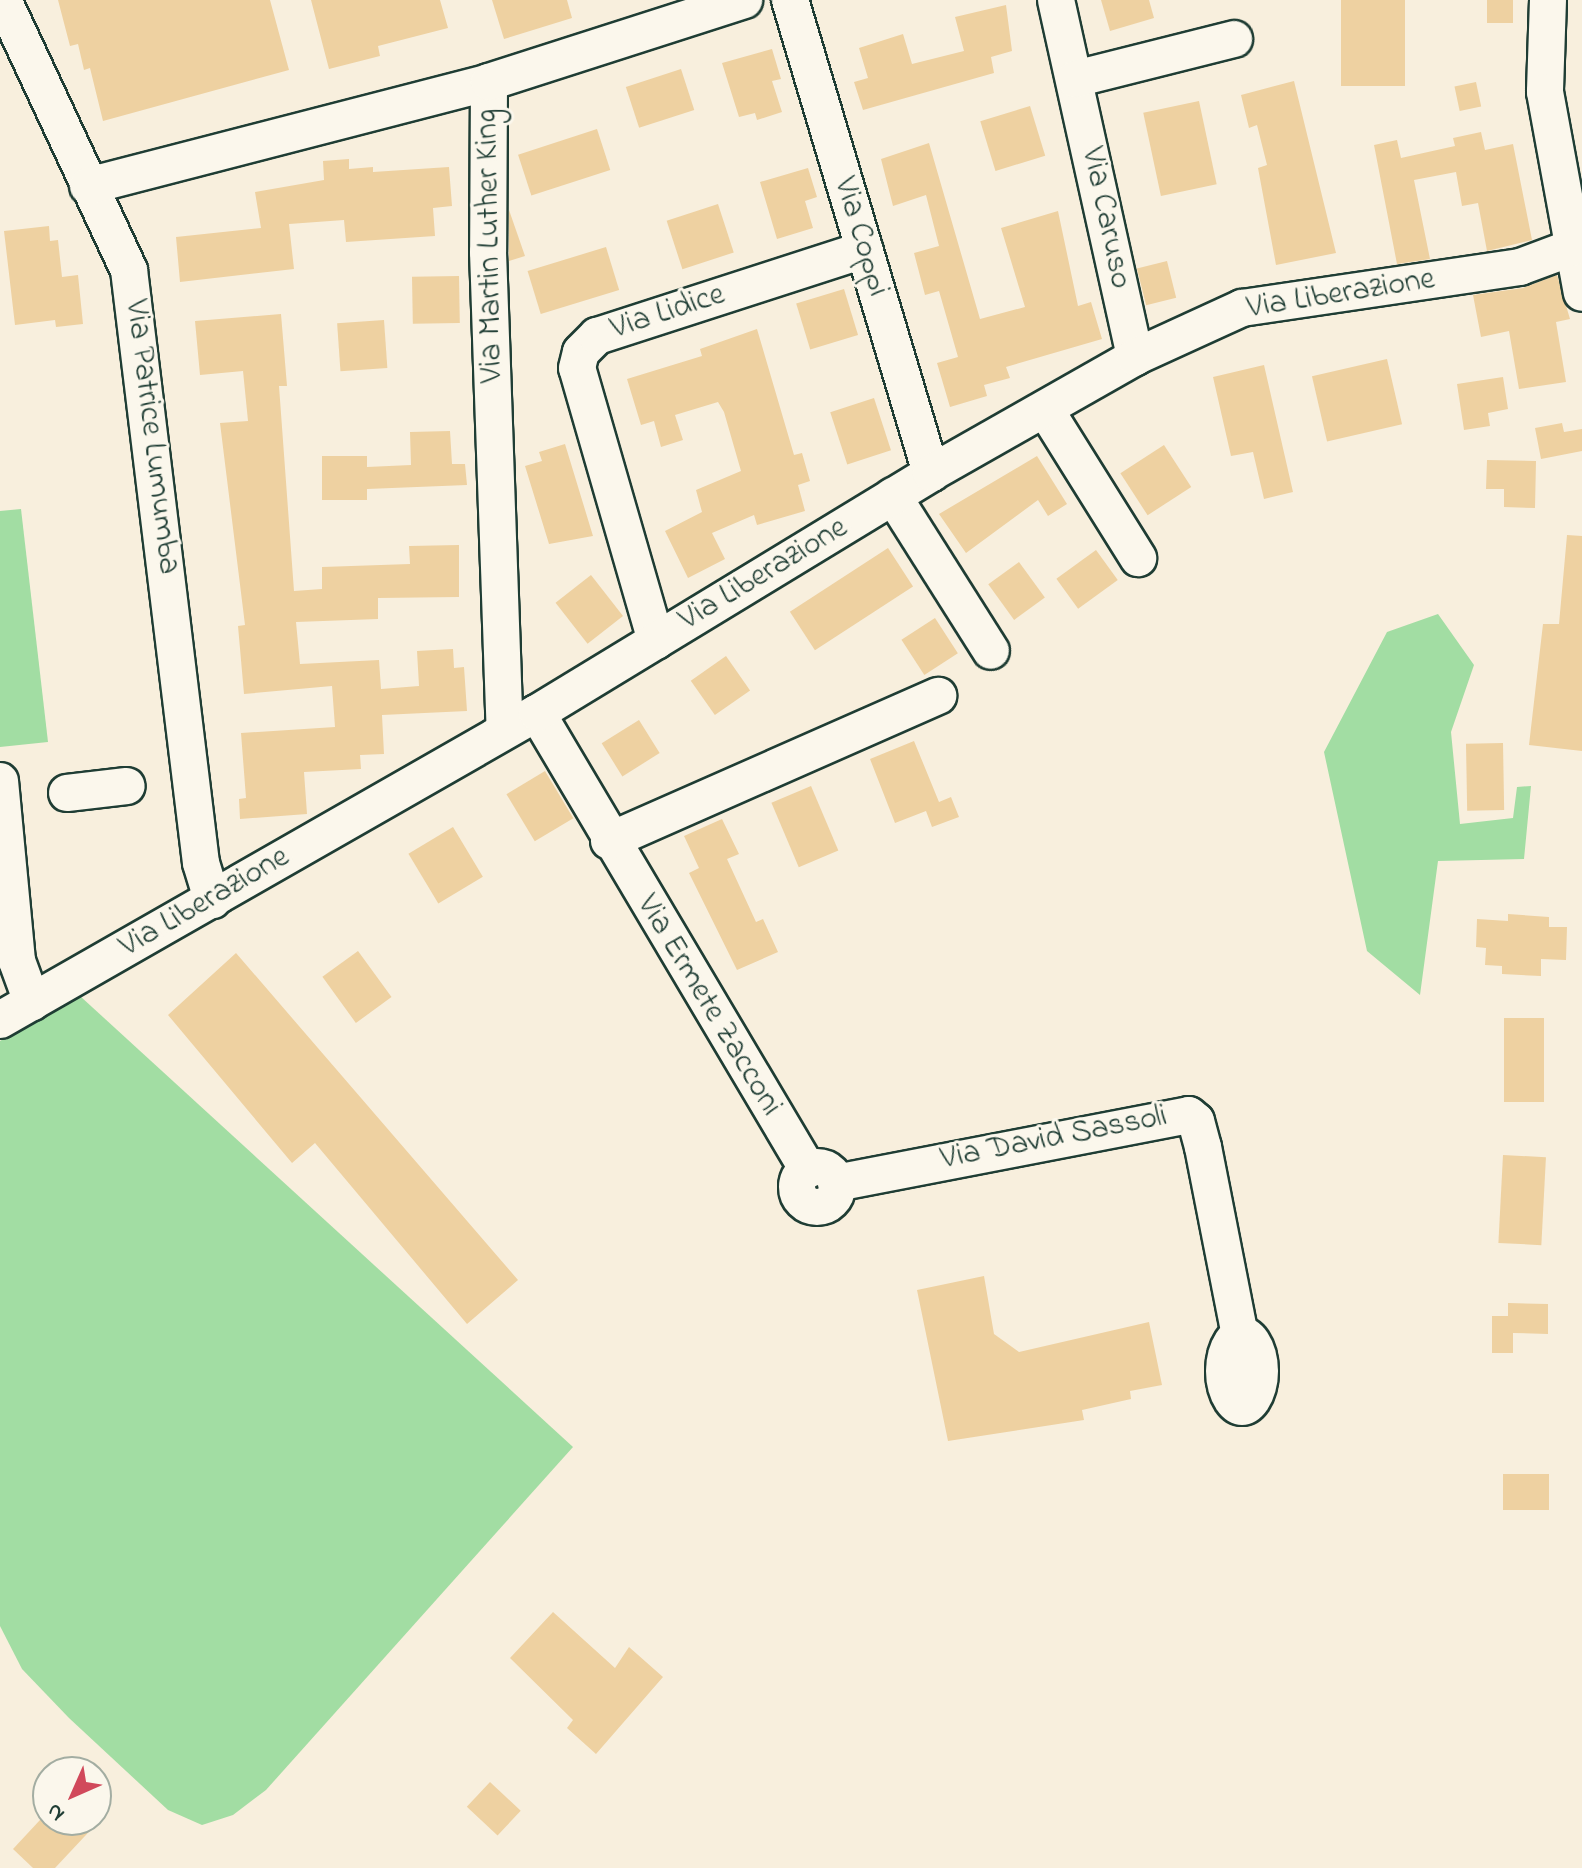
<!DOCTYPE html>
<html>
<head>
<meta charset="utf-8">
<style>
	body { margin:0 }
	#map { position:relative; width:1582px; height:1868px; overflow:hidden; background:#f8efdd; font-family:"Indie Flower",sans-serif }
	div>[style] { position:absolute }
	.green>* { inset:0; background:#a2dda3 }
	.building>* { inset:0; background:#eed1a1; transform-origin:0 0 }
	.roads { filter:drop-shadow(2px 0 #1f3d34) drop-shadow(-2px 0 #1f3d34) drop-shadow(0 2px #1f3d34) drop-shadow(0 -2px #1f3d34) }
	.minor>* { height:36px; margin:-18px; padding:0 18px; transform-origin:18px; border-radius:18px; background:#fbf7ec }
	.minor>.ring { margin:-18px; padding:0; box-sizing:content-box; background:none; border:36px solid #fbf7ec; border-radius:50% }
	span { translate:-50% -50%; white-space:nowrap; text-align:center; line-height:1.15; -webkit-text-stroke:6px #fbf7ec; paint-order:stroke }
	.street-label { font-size:32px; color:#1f3d34 }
	.north { position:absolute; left:32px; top:1756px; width:80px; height:80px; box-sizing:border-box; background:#fbf7ec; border:2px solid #a3ada2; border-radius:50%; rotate:225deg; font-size:22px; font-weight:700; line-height:32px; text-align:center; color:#1f3d34 }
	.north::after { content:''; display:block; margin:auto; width:28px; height:36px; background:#d1495b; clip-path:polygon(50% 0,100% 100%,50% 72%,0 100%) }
</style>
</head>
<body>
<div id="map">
	<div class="green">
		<div style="clip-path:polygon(21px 509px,48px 742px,0 747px,0 511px)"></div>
		<div style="clip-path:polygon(1438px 614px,1474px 665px,1451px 732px,1460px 824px,1513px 818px,1517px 787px,1531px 786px,1524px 859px,1438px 861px,1420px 995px,1367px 951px,1324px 752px,1387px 632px)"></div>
		<div style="clip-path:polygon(80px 996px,573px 1447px,266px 1790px,233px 1815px,202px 1825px,168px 1810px,69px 1718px,22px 1669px,0 1626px,0 1041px)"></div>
	</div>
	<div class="building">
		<div style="clip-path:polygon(58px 0,270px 0,289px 70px,103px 121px,90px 68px,84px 70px,78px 44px,70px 46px)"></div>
		<div style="clip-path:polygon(311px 0,440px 0,448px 28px,378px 46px,380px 56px,329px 69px)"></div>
		<div style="clip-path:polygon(492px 0,567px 0,572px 18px,504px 39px)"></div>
		<div style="clip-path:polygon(1101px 0,1149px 0,1154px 18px,1110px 31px)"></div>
		<div style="left:1341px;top:0;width:64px;height:86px"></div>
		<div style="left:1487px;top:0;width:26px;height:23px"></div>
		<div style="clip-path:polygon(1006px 5px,1012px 51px,991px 57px,994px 73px,863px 110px,854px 82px,868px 78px,859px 48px,903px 34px,912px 64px,964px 51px,955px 17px)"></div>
		<div style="clip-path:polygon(772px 49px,781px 79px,772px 81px,782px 112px,757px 120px,755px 113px,739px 117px,722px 63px)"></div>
		<div style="left:681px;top:69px;width:43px;height:58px;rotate:72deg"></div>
		<div style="clip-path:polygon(1294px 81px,1336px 253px,1276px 265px,1258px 168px,1267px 165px,1257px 125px,1249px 128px,1241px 95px)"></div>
		<div style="left:1476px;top:82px;width:25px;height:22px;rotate:78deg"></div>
		<div style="left:1199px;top:101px;width:85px;height:57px;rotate:78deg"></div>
		<div style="left:1030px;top:106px;width:52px;height:52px;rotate:73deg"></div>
		<div style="left:597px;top:129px;width:43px;height:83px;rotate:72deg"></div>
		<div style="clip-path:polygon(1481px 132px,1485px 150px,1513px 144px,1532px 240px,1487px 251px,1478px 203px,1462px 206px,1456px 172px,1414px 180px,1430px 259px,1397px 264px,1374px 145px,1397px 140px,1401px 158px,1455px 146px,1453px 138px)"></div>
		<div style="clip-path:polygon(929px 143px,980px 319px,1025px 307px,1001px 228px,1058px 211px,1078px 306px,1091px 302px,1102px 339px,1006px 367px,1010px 378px,984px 385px,987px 396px,950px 407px,937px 363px,958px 357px,939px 291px,925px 295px,914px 253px,939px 246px,926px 195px,893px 206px,881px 159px)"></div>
		<div style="clip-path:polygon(349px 159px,349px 169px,373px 167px,373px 172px,449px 167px,452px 206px,433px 208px,435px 236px,346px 242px,344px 220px,289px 224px,294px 269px,180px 282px,176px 237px,261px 228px,255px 192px,324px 180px,323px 161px)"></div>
		<div style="clip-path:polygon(808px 168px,817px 197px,805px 201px,813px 228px,777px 239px,760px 182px)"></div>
		<div style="left:718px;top:204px;width:51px;height:54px;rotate:72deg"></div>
		<div style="clip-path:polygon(509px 210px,525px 256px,509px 261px)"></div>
		<div style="clip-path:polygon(49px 226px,50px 241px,58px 240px,62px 277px,78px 275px,83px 324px,56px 327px,55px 320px,15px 325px,4px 231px)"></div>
		<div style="left:606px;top:247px;width:45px;height:82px;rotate:73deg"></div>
		<div style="left:1167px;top:261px;width:38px;height:31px;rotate:76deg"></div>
		<div style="clip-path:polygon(1557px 275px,1570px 319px,1556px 322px,1566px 382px,1519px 389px,1509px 331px,1481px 337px,1473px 295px,1523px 288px)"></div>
		<div style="left:459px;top:276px;width:47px;height:47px;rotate:89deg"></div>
		<div style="left:844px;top:289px;width:48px;height:50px;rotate:73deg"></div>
		<div style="clip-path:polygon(281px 314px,287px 386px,279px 386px,294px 591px,322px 589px,322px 567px,410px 564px,409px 546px,459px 545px,459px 597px,378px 598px,378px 619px,296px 622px,300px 664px,379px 660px,381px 689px,419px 686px,417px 651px,453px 649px,454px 668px,464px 667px,467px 711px,382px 715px,384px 754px,360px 755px,361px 769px,304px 772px,307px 814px,240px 819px,239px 799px,246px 798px,241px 733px,335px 727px,332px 686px,244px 694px,238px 626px,245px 625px,220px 423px,248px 421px,243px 371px,200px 375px,195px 321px)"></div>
		<div style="left:384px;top:320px;width:48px;height:47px;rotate:86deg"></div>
		<div style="clip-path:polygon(757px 329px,794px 455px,802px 453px,810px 481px,798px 485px,805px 511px,757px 525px,754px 515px,712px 533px,725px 559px,688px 578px,665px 531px,702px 512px,696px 490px,741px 471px,724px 412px,718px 402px,675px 415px,683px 440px,661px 447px,654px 421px,641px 425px,627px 379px,702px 356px,700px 349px)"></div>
		<div style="left:1387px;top:359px;width:67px;height:77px;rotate:77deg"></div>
		<div style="clip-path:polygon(1264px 365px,1293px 492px,1264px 499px,1253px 452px,1231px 456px,1213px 377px)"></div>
		<div style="clip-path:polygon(1503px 377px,1508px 409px,1488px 413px,1490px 426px,1464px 430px,1457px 384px)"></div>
		<div style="left:874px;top:398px;width:55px;height:46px;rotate:72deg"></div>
		<div style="clip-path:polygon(1562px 423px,1564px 432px,1582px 429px,1582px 451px,1541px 459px,1535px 428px)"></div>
		<div style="clip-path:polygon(450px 431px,452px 464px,465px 464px,467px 485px,367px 489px,367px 500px,322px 500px,322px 456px,367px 456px,367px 467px,411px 465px,410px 432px)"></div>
		<div style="clip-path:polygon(565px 444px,593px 536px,549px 544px,525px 466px,542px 461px,539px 452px)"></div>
		<div style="left:1164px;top:445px;width:50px;height:52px;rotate:57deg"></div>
		<div style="clip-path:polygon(1037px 456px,1067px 504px,1048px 516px,1038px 500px,966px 553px,939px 514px)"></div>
		<div style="clip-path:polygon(1487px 460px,1536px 461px,1535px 508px,1504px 507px,1504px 489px,1486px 489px)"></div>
		<div style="clip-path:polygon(1567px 535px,1582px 536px,1582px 751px,1529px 745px,1543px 624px,1559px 624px)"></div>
		<div style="left:888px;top:548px;width:46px;height:117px;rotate:57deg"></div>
		<div style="left:1096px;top:550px;width:37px;height:49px;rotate:54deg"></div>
		<div style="left:1019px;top:562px;width:44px;height:38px;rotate:54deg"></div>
		<div style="left:591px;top:575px;width:52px;height:45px;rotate:52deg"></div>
		<div style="left:935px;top:618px;width:42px;height:40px;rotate:57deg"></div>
		<div style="left:726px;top:656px;width:42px;height:43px;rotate:55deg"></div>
		<div style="left:639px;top:720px;width:39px;height:44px;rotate:58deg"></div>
		<div style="clip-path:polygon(914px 741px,939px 802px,951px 797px,959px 817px,932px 827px,926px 811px,895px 823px,870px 759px)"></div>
		<div style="left:1503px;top:743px;width:67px;height:37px;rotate:89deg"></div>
		<div style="left:545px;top:771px;width:55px;height:45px;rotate:59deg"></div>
		<div style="left:811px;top:786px;width:70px;height:43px;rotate:67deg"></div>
		<div style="clip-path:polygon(722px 819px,739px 854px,727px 859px,756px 922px,763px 919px,778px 952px,737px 970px,689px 873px,699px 868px,684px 836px)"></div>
		<div style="left:453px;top:827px;width:58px;height:52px;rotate:59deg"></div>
		<div style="clip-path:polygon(1508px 914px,1549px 917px,1549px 927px,1567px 927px,1566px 960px,1541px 959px,1541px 976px,1502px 974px,1502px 966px,1485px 965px,1486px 948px,1476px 947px,1477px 919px,1508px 921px)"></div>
		<div style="left:358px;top:951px;width:57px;height:44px;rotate:54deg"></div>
		<div style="clip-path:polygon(236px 953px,518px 1280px,467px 1324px,315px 1143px,292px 1163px,168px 1015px)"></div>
		<div style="left:1504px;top:1018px;width:40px;height:84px"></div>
		<div style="left:1503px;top:1155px;width:43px;height:88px;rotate:3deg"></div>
		<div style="clip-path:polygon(984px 1276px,994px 1334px,1019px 1352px,1149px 1322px,1162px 1385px,1130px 1391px,1131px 1399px,1082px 1410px,1084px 1420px,948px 1441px,917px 1290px)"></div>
		<div style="clip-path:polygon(1508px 1303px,1548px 1304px,1548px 1334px,1513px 1333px,1513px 1353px,1492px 1353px,1492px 1316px,1508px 1316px)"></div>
		<div style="left:1549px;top:1474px;width:36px;height:46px;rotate:90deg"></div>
		<div style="clip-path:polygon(553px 1612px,615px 1668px,629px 1647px,663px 1677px,596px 1754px,567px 1728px,573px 1720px,510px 1658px)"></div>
		<div style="left:490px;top:1782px;width:42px;height:34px;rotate:43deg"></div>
		<div style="clip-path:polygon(40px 1820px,100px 1820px,55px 1868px,33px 1868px,13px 1849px)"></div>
	</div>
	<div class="roads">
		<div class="minor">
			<div style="left:3px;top:0;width:298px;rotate:65deg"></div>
			<div style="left:129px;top:270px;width:597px;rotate:83.08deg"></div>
			<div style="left:201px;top:863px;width:39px;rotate:73deg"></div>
			<div style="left:790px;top:0;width:494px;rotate:73.4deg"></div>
			<div style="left:1056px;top:0;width:366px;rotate:77.5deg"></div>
			<div style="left:1548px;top:0;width:92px;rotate:91.9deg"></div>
			<div style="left:1545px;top:92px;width:204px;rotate:79.6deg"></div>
			<div style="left:1075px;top:79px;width:164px;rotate:-14.1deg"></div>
			<div style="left:489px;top:82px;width:170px;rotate:90.3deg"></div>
			<div style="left:488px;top:252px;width:477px;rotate:88deg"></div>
			<div style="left:88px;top:186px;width:414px;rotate:-14.5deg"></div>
			<div style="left:489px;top:82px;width:268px;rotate:-17.8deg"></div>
			<div style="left:1045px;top:409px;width:176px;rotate:58deg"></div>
			<div style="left:893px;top:496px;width:183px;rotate:57.7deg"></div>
			<div style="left:656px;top:641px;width:284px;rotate:-106.1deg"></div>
			<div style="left:577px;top:368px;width:16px;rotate:-76deg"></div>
			<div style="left:581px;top:352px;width:23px;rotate:-45deg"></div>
			<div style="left:597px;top:336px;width:281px;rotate:-17.9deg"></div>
			<div style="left:537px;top:713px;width:531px;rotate:59.33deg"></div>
			<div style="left:0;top:781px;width:181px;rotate:84.6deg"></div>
			<div style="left:17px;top:961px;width:44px;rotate:69.9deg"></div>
			<div style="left:67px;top:793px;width:60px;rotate:-6.7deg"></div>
			<div style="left:609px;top:841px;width:360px;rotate:-23.8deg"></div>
			<div style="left:0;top:1020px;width:619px;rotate:-29.76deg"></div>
			<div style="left:537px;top:713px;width:461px;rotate:-31.3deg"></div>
			<div style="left:931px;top:473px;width:235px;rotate:-29.6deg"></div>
			<div style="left:1135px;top:357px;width:118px;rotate:-24.6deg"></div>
			<div style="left:1242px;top:308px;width:281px;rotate:-8.4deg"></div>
			<div style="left:1520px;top:267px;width:54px;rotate:-20.4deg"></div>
			<div style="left:1571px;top:248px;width:17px;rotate:-50deg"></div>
			<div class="ring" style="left:797px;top:1167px;width:4px;height:4px"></div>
			<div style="left:836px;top:1183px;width:359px;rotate:-10.9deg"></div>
			<div style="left:1189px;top:1115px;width:9px;rotate:41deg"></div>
			<div style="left:1196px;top:1121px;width:27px;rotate:75deg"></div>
			<div style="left:1203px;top:1147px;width:192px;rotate:78.9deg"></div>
			<div class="ring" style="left:1224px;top:1335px;width:-4px;height:-4px"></div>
		</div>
	</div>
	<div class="street-label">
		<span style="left:1105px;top:218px;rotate:78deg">Via Caruso</span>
		<span style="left:860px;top:237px;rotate:73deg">Via Coppi</span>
		<span style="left:491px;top:246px;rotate:-91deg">Via Martin Luther King</span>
		<span style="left:1341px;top:295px;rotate:-9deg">Via Liberazione</span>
		<span style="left:668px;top:313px;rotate:-18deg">Via Lidice</span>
		<span style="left:151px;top:437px;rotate:83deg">Via Patrice Lumumba</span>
		<span style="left:764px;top:575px;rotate:-31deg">Via Liberazione</span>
		<span style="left:205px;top:903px;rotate:-30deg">Via Liberazione</span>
		<span style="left:708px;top:1006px;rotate:59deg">Via Ermete Zacconi</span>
		<span style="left:1054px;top:1139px;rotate:-11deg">Via David Sassoli</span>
	</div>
	<div class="north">N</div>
</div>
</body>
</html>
